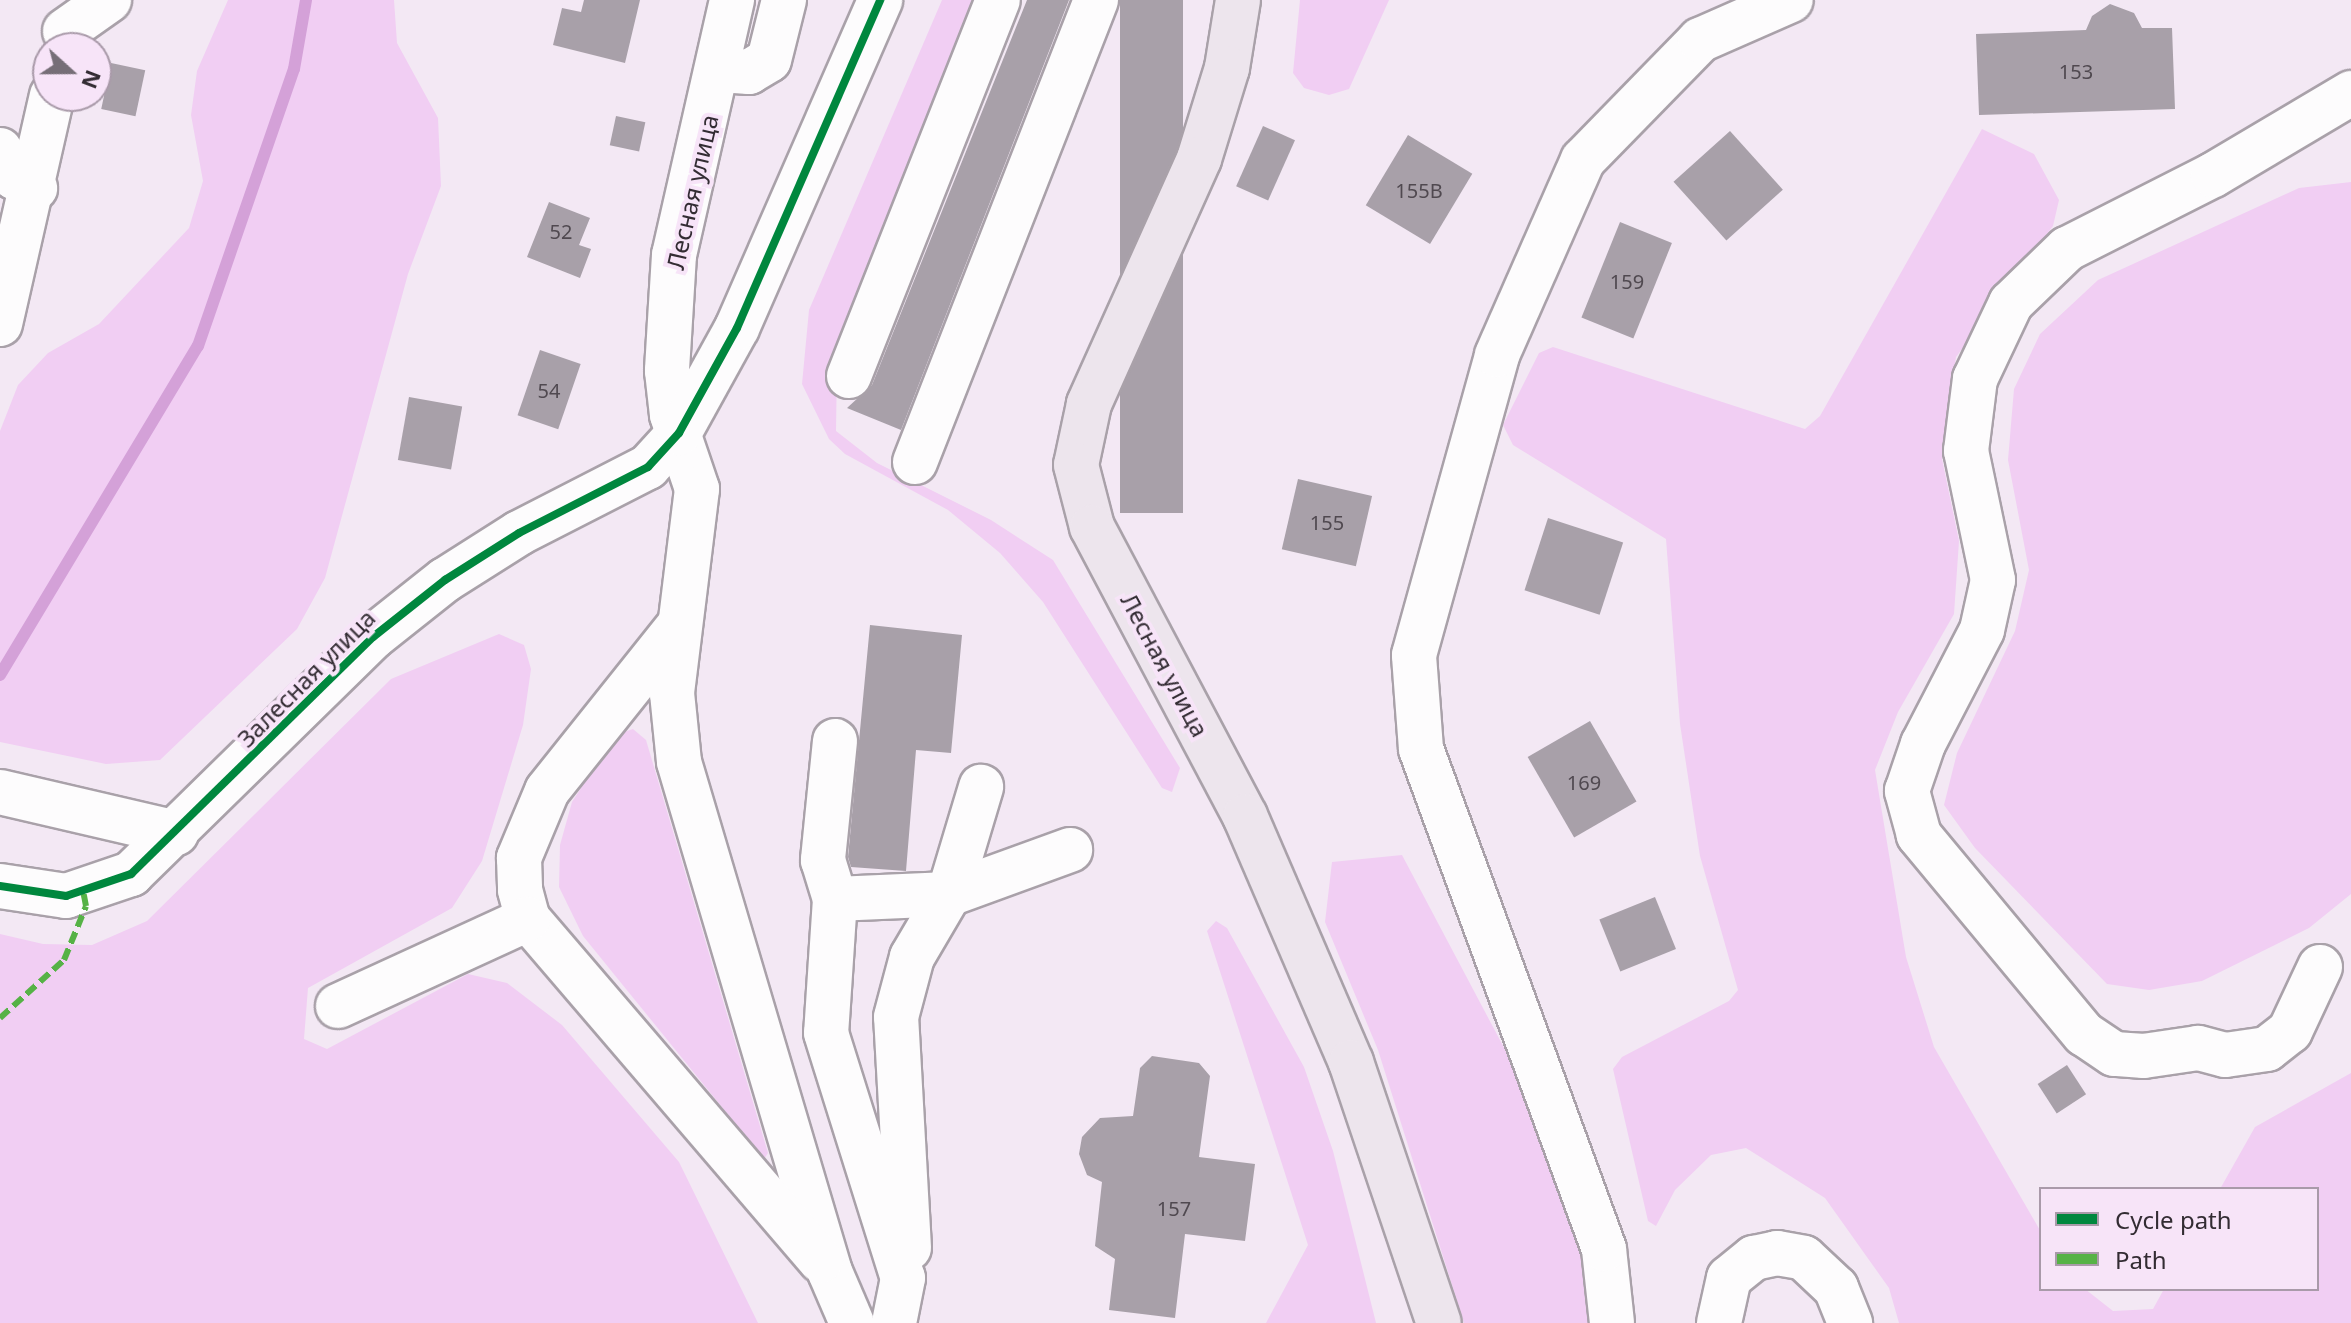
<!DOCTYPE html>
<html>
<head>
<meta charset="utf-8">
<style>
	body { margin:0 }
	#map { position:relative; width:2351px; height:1323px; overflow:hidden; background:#f3e8f4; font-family:"Noto Sans",sans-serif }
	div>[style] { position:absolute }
	.green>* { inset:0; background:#f1cef3 }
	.stream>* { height:12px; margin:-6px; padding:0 6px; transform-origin:6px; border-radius:6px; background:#d4a1d8 }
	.building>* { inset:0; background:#a8a0a9; transform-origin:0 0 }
	.roads { filter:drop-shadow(2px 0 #a9a1a9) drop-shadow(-2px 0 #a9a1a9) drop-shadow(0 2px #a9a1a9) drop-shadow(0 -2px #a9a1a9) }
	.minor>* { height:44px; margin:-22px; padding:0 22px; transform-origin:22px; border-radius:22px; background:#fdfcfd }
	.major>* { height:44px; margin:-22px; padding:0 22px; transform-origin:22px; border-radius:22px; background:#ede5ed }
	.quiet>* { height:6px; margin-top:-3px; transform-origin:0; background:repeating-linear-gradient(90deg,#56b246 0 12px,transparent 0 18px) }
	.cycleway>* { height:8px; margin:-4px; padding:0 4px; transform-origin:4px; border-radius:4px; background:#00873e }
	span { translate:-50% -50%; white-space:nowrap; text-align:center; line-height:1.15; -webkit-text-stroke:8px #f7e4f8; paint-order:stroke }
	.number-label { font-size:20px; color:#504950 }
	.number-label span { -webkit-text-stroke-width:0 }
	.street-label { font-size:24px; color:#332c33 }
	.legend { position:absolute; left:2039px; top:1187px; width:280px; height:104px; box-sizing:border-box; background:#f7e4f8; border:2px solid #a99aa9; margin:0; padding:10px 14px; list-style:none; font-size:24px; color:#332c33 }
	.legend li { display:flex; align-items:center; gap:16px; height:40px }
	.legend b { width:40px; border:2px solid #a99aa9 }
	.north { position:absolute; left:32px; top:32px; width:80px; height:80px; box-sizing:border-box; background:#f7e4f8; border:2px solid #a99aa9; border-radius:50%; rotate:111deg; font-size:22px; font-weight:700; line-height:32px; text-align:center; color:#332c33 }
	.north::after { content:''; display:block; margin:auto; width:28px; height:36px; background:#766e77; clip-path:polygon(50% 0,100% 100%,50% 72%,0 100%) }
</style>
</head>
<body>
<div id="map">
	<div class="green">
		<div style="clip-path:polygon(228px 0,394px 0,397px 43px,438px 118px,441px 186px,408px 274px,325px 578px,297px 629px,160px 760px,106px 764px,0 742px,0 431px,18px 385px,48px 353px,99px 324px,189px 228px,203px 181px,191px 115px,197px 71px)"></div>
		<div style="clip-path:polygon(942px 0,980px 0,851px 310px,837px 365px,836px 431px,877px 463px,991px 520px,1053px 560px,1180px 768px,1172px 792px,1162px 788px,1043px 602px,1000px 553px,948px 510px,845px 454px,829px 439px,802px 384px,809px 310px)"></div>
		<div style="clip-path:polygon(1300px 0,1389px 0,1349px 89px,1329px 95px,1304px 88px,1293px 73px)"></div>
		<div style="clip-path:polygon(1982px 129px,2034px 154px,2059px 200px,2053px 226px,1956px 357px,1942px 459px,1959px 541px,1954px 614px,1898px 712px,1875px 770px,1906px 957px,1934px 1047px,2041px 1232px,2041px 1289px,2085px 1289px,2113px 1311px,2153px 1309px,2164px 1289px,2317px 1289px,2317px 1189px,2220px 1189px,2255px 1127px,2351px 1073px,2351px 1323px,1899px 1323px,1889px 1288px,1825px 1198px,1746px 1148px,1711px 1155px,1675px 1190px,1656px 1226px,1648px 1221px,1613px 1069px,1622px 1057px,1729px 1001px,1738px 990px,1700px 856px,1680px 724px,1666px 539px,1513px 445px,1503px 425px,1539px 353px,1553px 347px,1805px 429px,1820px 416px)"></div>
		<div style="clip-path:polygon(2351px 182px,2351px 894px,2309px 928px,2202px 981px,2149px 990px,2107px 984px,1975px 848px,1944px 805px,1957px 753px,2015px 631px,2029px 570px,2008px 460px,2014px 389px,2040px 334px,2098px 280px,2299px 188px)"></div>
		<div style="clip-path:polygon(499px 634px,524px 645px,531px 669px,523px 725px,482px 861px,452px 908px,308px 988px,304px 1039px,327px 1049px,468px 974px,507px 983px,562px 1025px,679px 1162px,758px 1323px,0 1323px,0 934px,43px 944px,92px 945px,147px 921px,391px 679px)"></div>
		<div style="clip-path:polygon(633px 729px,646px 740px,768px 1153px,764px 1159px,583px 936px,559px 887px,560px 845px,572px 802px,615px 735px)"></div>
		<div style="clip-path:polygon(1402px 855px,1538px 1112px,1582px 1244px,1592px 1323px,1464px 1323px,1378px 1050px,1325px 922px,1332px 862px)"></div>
		<div style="clip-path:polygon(1216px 921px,1227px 928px,1304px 1067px,1333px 1151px,1376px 1323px,1266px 1323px,1308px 1245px,1207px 931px)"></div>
	</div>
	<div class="stream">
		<div style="left:0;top:675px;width:384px;rotate:-59deg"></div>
		<div style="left:198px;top:346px;width:293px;rotate:-70.9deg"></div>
		<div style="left:294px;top:69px;width:70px;rotate:-80.1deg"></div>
	</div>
	<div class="building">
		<div style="clip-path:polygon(584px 0,640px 0,625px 63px,553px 45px,562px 8px,581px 12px)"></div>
		<div style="clip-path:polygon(1027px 0,1069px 0,901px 430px,847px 408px,872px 385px)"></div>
		<div style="left:1120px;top:0;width:63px;height:513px"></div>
		<div style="clip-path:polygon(2110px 4px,2134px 13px,2142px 28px,2172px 28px,2175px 109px,1979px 115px,1976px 34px,2086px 30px,2092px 16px)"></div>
		<div style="left:111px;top:63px;width:35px;height:47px;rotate:12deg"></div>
		<div style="left:616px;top:116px;width:30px;height:30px;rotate:12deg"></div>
		<div style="left:1263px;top:126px;width:35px;height:66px;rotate:24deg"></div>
		<div style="left:1730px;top:131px;width:79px;height:76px;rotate:48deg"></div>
		<div style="left:1408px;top:135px;width:75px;height:82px;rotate:31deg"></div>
		<div style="clip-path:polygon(549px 202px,590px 218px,579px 245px,591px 249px,580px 278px,527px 257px)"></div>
		<div style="left:1620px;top:222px;width:56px;height:103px;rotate:22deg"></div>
		<div style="left:540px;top:350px;width:43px;height:69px;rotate:19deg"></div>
		<div style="left:409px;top:397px;width:54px;height:64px;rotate:10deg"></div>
		<div style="left:1298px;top:479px;width:76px;height:72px;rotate:13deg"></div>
		<div style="left:1548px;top:518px;width:79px;height:76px;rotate:18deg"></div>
		<div style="clip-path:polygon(870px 625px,962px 635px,951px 753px,916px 750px,906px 871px,851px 867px,848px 857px)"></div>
		<div style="left:1590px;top:721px;width:93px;height:72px;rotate:60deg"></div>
		<div style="left:1655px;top:897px;width:56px;height:60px;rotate:68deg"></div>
		<div style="clip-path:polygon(1152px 1056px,1199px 1063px,1210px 1076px,1199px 1157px,1255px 1164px,1245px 1241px,1185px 1234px,1175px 1318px,1109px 1310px,1115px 1259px,1095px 1246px,1102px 1182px,1087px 1175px,1079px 1154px,1082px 1137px,1100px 1118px,1133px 1116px,1140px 1068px)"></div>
		<div style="left:2067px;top:1065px;width:35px;height:35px;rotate:57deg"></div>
	</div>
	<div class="roads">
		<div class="minor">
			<div style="left:732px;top:0;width:262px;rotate:102.8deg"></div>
			<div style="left:674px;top:255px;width:116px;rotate:93.5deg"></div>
			<div style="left:667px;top:371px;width:44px;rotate:83.5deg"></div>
			<div style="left:672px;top:415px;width:78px;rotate:71.3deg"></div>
			<div style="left:697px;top:489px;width:206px;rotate:97deg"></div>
			<div style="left:672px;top:693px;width:69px;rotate:84.2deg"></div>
			<div style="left:679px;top:762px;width:532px;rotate:73.51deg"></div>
			<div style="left:830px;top:1272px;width:56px;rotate:66.7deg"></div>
			<div style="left:65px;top:31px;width:54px;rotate:-35.2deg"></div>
			<div style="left:720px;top:70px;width:29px;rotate:4deg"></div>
			<div style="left:749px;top:72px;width:23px;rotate:-31deg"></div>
			<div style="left:769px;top:60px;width:62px;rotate:-76deg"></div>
			<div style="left:0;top:150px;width:30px;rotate:63deg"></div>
			<div style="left:14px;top:177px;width:24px;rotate:28deg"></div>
			<div style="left:0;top:324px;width:234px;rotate:-77.2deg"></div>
			<div style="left:849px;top:376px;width:404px;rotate:-68.4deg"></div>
			<div style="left:915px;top:462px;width:496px;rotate:-68.6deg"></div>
			<div style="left:677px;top:628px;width:208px;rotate:128.6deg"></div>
			<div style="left:547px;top:791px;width:73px;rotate:112.7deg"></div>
			<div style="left:519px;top:858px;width:32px;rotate:88deg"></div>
			<div style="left:520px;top:890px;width:30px;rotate:75deg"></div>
			<div style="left:528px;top:919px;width:450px;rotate:49.4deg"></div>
			<div style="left:835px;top:741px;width:120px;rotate:95.8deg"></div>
			<div style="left:823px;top:860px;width:41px;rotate:72.9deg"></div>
			<div style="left:835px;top:899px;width:134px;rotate:93.8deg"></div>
			<div style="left:826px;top:1033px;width:257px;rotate:72.6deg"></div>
			<div style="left:903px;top:1278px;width:46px;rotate:101.3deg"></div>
			<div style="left:0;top:792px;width:181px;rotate:13.1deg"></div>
			<div style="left:0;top:886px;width:67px;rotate:8.6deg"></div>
			<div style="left:66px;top:896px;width:69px;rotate:-18.7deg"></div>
			<div style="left:131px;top:874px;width:339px;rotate:-44.4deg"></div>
			<div style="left:373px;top:637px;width:92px;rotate:-38.4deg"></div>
			<div style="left:445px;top:580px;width:88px;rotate:-32.4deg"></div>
			<div style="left:519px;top:533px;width:145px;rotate:-27.1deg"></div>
			<div style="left:648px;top:467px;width:46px;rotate:-47.6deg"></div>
			<div style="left:679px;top:433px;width:120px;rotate:-61.1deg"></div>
			<div style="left:737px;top:328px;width:358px;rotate:-66.4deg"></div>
			<div style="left:835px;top:899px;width:114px;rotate:-2.5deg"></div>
			<div style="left:949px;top:894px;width:129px;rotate:-20deg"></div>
			<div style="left:2320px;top:967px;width:71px;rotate:115.1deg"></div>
			<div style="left:2290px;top:1031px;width:29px;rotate:142deg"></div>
			<div style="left:2267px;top:1049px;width:42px;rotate:171.9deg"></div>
			<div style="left:2225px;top:1055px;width:28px;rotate:-165deg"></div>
			<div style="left:2198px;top:1048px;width:55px;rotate:171.6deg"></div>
			<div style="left:2144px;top:1056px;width:30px;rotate:-176deg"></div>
			<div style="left:2114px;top:1054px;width:36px;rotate:-146deg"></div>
			<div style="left:2084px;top:1034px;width:259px;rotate:-129.7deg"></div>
			<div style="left:1919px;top:835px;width:46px;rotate:-105.3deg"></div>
			<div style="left:1907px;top:791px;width:50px;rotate:-71.2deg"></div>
			<div style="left:1923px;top:744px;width:128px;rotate:-62.6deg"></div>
			<div style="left:1982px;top:630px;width:51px;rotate:-77.6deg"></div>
			<div style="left:1993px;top:580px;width:132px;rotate:-101.8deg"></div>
			<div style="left:1966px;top:451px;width:73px;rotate:-82.9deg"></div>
			<div style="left:1975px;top:379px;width:84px;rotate:-64.7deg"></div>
			<div style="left:2011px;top:303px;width:78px;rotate:-44deg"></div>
			<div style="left:2067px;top:249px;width:164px;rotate:-26.9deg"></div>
			<div style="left:2213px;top:175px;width:161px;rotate:-30.7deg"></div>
			<div style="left:338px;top:1006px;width:209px;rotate:-24.6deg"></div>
			<div style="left:909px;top:1248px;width:231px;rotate:-93.2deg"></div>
			<div style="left:896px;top:1017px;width:62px;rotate:-75.1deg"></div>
			<div style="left:912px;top:957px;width:73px;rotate:-59.6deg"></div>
			<div style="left:949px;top:894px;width:112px;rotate:-73.3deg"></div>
			<div style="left:1612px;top:1323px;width:74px;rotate:-96.2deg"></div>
			<div style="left:1604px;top:1249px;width:532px;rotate:-110.1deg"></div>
			<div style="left:1421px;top:749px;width:94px;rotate:-94.3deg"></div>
			<div style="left:1414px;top:655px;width:311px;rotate:-74.5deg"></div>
			<div style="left:1497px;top:355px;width:213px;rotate:-66.2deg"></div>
			<div style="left:1583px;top:160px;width:168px;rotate:-45.7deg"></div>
			<div style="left:1700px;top:40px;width:99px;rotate:-23.7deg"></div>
			<div style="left:1719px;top:1323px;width:46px;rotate:-77.5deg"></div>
			<div style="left:1729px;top:1278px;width:32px;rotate:-39deg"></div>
			<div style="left:1754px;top:1258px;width:24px;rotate:-12deg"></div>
			<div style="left:1777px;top:1253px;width:27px;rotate:10deg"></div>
			<div style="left:1804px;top:1258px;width:44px;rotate:43.2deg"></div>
			<div style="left:1836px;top:1288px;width:38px;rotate:68deg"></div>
		</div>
		<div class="major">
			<div style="left:1238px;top:0;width:69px;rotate:99.2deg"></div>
			<div style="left:1227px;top:68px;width:95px;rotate:107.1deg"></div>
			<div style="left:1199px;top:159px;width:269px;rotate:114.2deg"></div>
			<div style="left:1089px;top:404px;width:62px;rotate:102deg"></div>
			<div style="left:1076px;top:465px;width:64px;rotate:75.5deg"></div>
			<div style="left:1092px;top:527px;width:327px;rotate:62.1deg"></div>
			<div style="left:1245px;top:816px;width:268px;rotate:66.7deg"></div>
			<div style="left:1351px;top:1062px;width:275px;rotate:71.4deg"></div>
		</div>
	</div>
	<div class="quiet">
		<div style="left:0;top:1018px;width:86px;rotate:-42.2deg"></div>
		<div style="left:64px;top:960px;width:58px;rotate:-67.8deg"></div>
		<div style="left:86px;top:906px;width:16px;rotate:-101deg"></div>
	</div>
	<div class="cycleway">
		<div style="left:0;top:886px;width:67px;rotate:8.6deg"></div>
		<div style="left:66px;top:896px;width:69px;rotate:-18.7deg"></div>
		<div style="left:131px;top:874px;width:339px;rotate:-44.4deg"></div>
		<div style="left:373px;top:637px;width:92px;rotate:-38.4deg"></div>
		<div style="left:445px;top:580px;width:88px;rotate:-32.4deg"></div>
		<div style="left:519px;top:533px;width:145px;rotate:-27.1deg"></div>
		<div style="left:648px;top:467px;width:46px;rotate:-47.6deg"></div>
		<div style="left:679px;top:433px;width:120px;rotate:-61.1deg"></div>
		<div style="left:737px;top:328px;width:358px;rotate:-66.4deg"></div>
	</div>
	<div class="number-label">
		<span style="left:2076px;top:71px">153</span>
		<span style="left:1419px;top:190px">155В</span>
		<span style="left:561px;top:231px">52</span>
		<span style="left:1627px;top:281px">159</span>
		<span style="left:549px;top:390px">54</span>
		<span style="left:1327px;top:522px">155</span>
		<span style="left:1584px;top:782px">169</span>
		<span style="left:1174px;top:1208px">157</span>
	</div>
	<div class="street-label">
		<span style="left:692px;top:192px;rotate:-77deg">Лесная улица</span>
		<span style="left:1165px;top:665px;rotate:62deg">Лесная улица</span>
		<span style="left:306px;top:678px;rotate:-45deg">Залесная улица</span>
	</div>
	<ul class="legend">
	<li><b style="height:10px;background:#00873e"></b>Cycle path</li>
	<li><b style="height:10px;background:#56b246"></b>Path</li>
	</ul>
	<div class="north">N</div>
</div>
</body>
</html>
